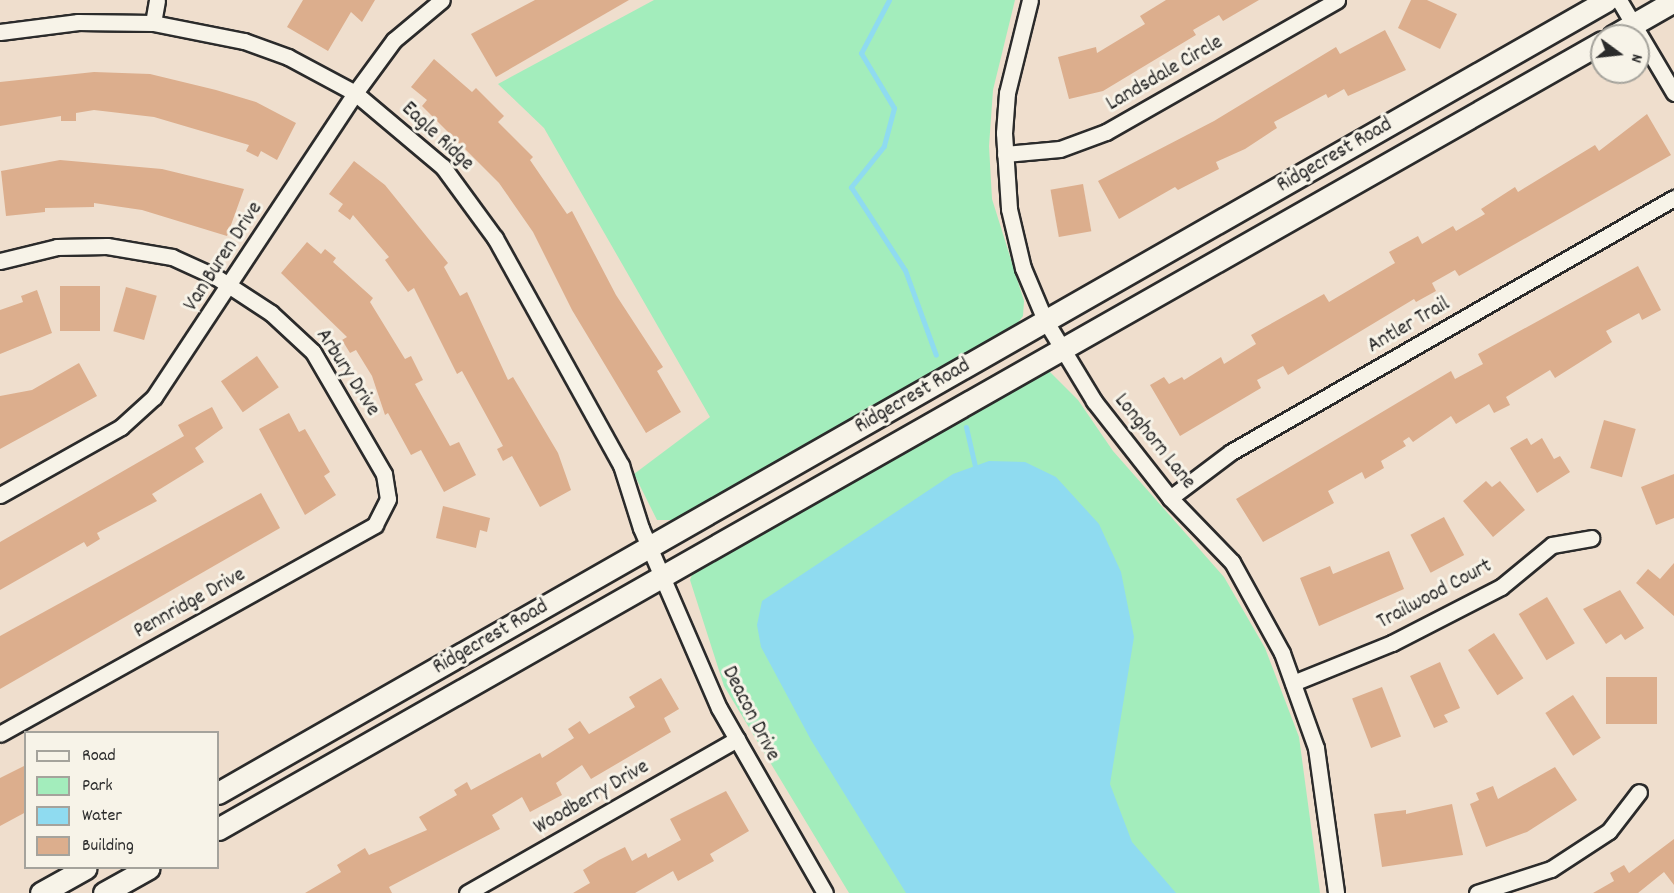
<!DOCTYPE html>
<html>
<head>
<meta charset="utf-8">
<style>
	body { margin:0 }
	#map { position:relative; width:1674px; height:893px; overflow:hidden; background:#efdecd; font-family:Dekko,sans-serif }
	div>[style] { position:absolute }
	.green>* { inset:0; background:#a3edbc }
	.water>* { inset:0; background:#8fdbf0 }
	.stream>* { height:5px; margin:-2.5px; padding:0 2.5px; transform-origin:2.5px; border-radius:2.5px; background:#8fdbf0 }
	.building>* { inset:0; background:#dcae8d; transform-origin:0 0 }
	.roads { filter:drop-shadow(2px 0 #2b2b2b) drop-shadow(-2px 0 #2b2b2b) drop-shadow(0 2px #2b2b2b) drop-shadow(0 -2px #2b2b2b) }
	.street>* { height:15px; margin:-7.5px; padding:0 7.5px; transform-origin:7.5px; border-radius:7.5px; background:#f7f3e8 }
	.secondary>* { height:21px; margin:-10.5px; padding:0 10.5px; transform-origin:10.5px; border-radius:10.5px; background:#f7f3e8 }
	span { translate:-50% -50%; white-space:nowrap; text-align:center; line-height:1.15; -webkit-text-stroke:6px #f7f3e8; paint-order:stroke }
	.street-label { font-size:21px; color:#2b2b2b }
	.legend { position:absolute; left:24px; top:731px; width:195px; height:138px; box-sizing:border-box; background:#f7f3e8; border:2px solid #a5a39c; margin:0; padding:8px 10px; list-style:none; font-size:18px; color:#2b2b2b }
	.legend li { display:flex; align-items:center; gap:12px; height:30px }
	.legend b { width:30px; border:2px solid #a5a39c }
	.north { position:absolute; left:1590px; top:24px; width:60px; height:60px; box-sizing:border-box; background:#f7f3e8; border:2px solid #a5a39c; border-radius:50%; rotate:105deg; font-size:16px; font-weight:700; line-height:24px; text-align:center; color:#2b2b2b }
	.north::after { content:''; display:block; margin:auto; width:21px; height:27px; background:#2b2b2b; clip-path:polygon(50% 0,100% 100%,50% 72%,0 100%) }
</style>
</head>
<body>
<div id="map">
	<div class="green">
		<div style="clip-path:polygon(654px 0,1015px 0,993px 90px,989px 146px,992px 199px,1024px 301px,1023px 316px,1014px 328px,679px 520px,657px 520px,634px 474px,710px 417px,544px 128px,498px 84px)"></div>
		<div style="clip-path:polygon(1048px 370px,1078px 400px,1113px 451px,1224px 577px,1265px 648px,1299px 737px,1320px 893px,849px 893px,724px 686px,690px 580px,694px 569px,1036px 371px)"></div>
	</div>
	<div class="water">
		<div style="clip-path:polygon(989px 461px,1025px 462px,1056px 477px,1099px 524px,1121px 572px,1134px 637px,1110px 784px,1132px 842px,1176px 893px,906px 893px,811px 740px,761px 647px,757px 625px,762px 601px,953px 474px)"></div>
	</div>
	<div class="stream">
		<div style="left:889px;top:0;width:60px;rotate:117.8deg"></div>
		<div style="left:861px;top:53px;width:64px;rotate:59deg"></div>
		<div style="left:894px;top:108px;width:39px;rotate:105deg"></div>
		<div style="left:884px;top:146px;width:53px;rotate:128.8deg"></div>
		<div style="left:851px;top:187px;width:99px;rotate:57deg"></div>
		<div style="left:905px;top:270px;width:90px;rotate:70deg"></div>
		<div style="left:966px;top:427px;width:40px;rotate:77deg"></div>
	</div>
	<div class="building">
		<div style="clip-path:polygon(303px 0,375px 0,362px 22px,351px 12px,328px 51px,287px 27px)"></div>
		<div style="clip-path:polygon(535px 0,629px 0,496px 77px,471px 34px)"></div>
		<div style="clip-path:polygon(1166px 0,1259px 0,1223px 21px,1219px 15px,1193px 30px,1196px 35px,1103px 91px,1069px 99px,1058px 57px,1096px 47px,1097px 53px,1145px 24px,1140px 16px)"></div>
		<div style="clip-path:polygon(1411px 0,1427px 0,1457px 14px,1440px 49px,1398px 28px)"></div>
		<div style="clip-path:polygon(1385px 30px,1406px 70px,1348px 96px,1344px 89px,1328px 98px,1326px 94px,1274px 122px,1277px 128px,1245px 149px,1216px 162px,1219px 169px,1178px 190px,1175px 187px,1119px 219px,1098px 181px,1214px 121px,1336px 47px,1340px 54px)"></div>
		<div style="clip-path:polygon(434px 59px,472px 92px,476px 88px,504px 116px,498px 122px,533px 157px,530px 160px,567px 214px,572px 211px,616px 295px,663px 367px,657px 371px,681px 412px,646px 433px,572px 310px,533px 232px,499px 183px,422px 106px,427px 100px,411px 87px)"></div>
		<div style="clip-path:polygon(94px 72px,150px 74px,216px 90px,256px 102px,296px 123px,277px 160px,261px 151px,258px 157px,246px 151px,249px 145px,154px 117px,94px 110px,76px 113px,76px 121px,61px 121px,61px 116px,0 126px,0 82px)"></div>
		<div style="clip-path:polygon(1647px 114px,1671px 155px,1459px 276px,1455px 270px,1432px 283px,1436px 291px,1416px 302px,1414px 299px,1288px 375px,1283px 366px,1257px 380px,1261px 388px,1180px 436px,1150px 385px,1164px 377px,1169px 384px,1182px 377px,1184px 380px,1221px 357px,1224px 364px,1256px 344px,1251px 335px,1324px 294px,1329px 302px,1395px 263px,1389px 252px,1418px 236px,1422px 244px,1453px 226px,1456px 231px,1485px 214px,1481px 209px,1515px 187px,1518px 192px,1595px 145px,1599px 151px)"></div>
		<div style="clip-path:polygon(60px 160px,162px 169px,244px 189px,227px 236px,142px 210px,94px 203px,94px 207px,45px 208px,45px 212px,6px 216px,1px 171px)"></div>
		<div style="clip-path:polygon(354px 161px,385px 185px,448px 263px,444px 267px,460px 296px,467px 292px,508px 380px,513px 377px,558px 453px,571px 490px,540px 507px,512px 456px,503px 461px,497px 449px,503px 446px,462px 371px,457px 374px,414px 288px,408px 292px,385px 260px,389px 257px,353px 215px,350px 220px,338px 211px,343px 204px,329px 194px)"></div>
		<div style="left:1083px;top:184px;width:48px;height:33px;rotate:80deg"></div>
		<div style="clip-path:polygon(307px 242px,321px 254px,325px 249px,336px 258px,333px 262px,373px 298px,370px 302px,405px 359px,411px 356px,423px 380px,415px 384px,450px 446px,459px 442px,476px 475px,444px 492px,421px 450px,411px 455px,388px 413px,385px 415px,372px 376px,356px 350px,350px 353px,342px 340px,347px 337px,281px 273px)"></div>
		<div style="clip-path:polygon(1638px 266px,1661px 310px,1642px 320px,1639px 313px,1606px 331px,1612px 342px,1555px 378px,1550px 370px,1506px 397px,1510px 405px,1494px 413px,1489px 404px,1456px 424px,1451px 416px,1413px 442px,1409px 437px,1403px 441px,1406px 446px,1381px 461px,1384px 468px,1365px 479px,1362px 472px,1328px 491px,1334px 503px,1263px 542px,1236px 499px,1451px 371px,1455px 379px,1483px 364px,1478px 354px)"></div>
		<div style="left:60px;top:286px;width:40px;height:45px"></div>
		<div style="left:126px;top:287px;width:32px;height:46px;rotate:16deg"></div>
		<div style="clip-path:polygon(37px 290px,52px 333px,0 354px,0 310px,23px 302px,21px 296px)"></div>
		<div style="left:257px;top:356px;width:38px;height:44px;rotate:55deg"></div>
		<div style="clip-path:polygon(79px 363px,97px 396px,0 449px,0 396px,32px 390px)"></div>
		<div style="clip-path:polygon(212px 407px,223px 428px,195px 448px,204px 462px,152px 494px,157px 501px,97px 533px,100px 539px,87px 547px,84px 542px,0 590px,0 542px,184px 436px,178px 425px)"></div>
		<div style="clip-path:polygon(289px 413px,299px 432px,305px 429px,330px 472px,324px 476px,336px 495px,305px 515px,259px 429px)"></div>
		<div style="left:1604px;top:420px;width:33px;height:50px;rotate:16deg"></div>
		<div style="clip-path:polygon(1527px 438px,1531px 445px,1542px 438px,1554px 459px,1560px 456px,1570px 472px,1537px 493px,1510px 448px)"></div>
		<div style="clip-path:polygon(1674px 474px,1674px 518px,1656px 525px,1641px 487px)"></div>
		<div style="clip-path:polygon(1486px 481px,1492px 487px,1500px 481px,1525px 510px,1493px 537px,1463px 501px)"></div>
		<div style="clip-path:polygon(261px 493px,280px 528px,0 689px,0 636px)"></div>
		<div style="clip-path:polygon(443px 506px,490px 518px,487px 532px,480px 530px,476px 548px,436px 538px)"></div>
		<div style="left:1444px;top:517px;width:43px;height:38px;rotate:62deg"></div>
		<div style="clip-path:polygon(1389px 551px,1404px 589px,1319px 626px,1300px 578px,1330px 566px,1333px 574px)"></div>
		<div style="clip-path:polygon(1674px 563px,1674px 616px,1636px 583px,1648px 569px,1660px 579px)"></div>
		<div style="clip-path:polygon(1620px 590px,1644px 628px,1625px 640px,1621px 634px,1606px 644px,1583px 609px)"></div>
		<div style="left:1547px;top:597px;width:54px;height:33px;rotate:59deg"></div>
		<div style="left:1494px;top:633px;width:54px;height:31px;rotate:57deg"></div>
		<div style="clip-path:polygon(1440px 662px,1460px 708px,1444px 715px,1448px 722px,1434px 728px,1410px 676px)"></div>
		<div style="left:1606px;top:677px;width:51px;height:47px"></div>
		<div style="clip-path:polygon(661px 678px,679px 709px,664px 718px,671px 732px,591px 779px,582px 765px,556px 783px,562px 795px,530px 812px,522px 797px,492px 815px,500px 829px,389px 887px,392px 893px,305px 893px,341px 872px,337px 865px,365px 848px,369px 855px,427px 830px,419px 817px,457px 795px,454px 790px,467px 782px,471px 790px,540px 753px,542px 758px,574px 738px,568px 729px,580px 721px,589px 734px,635px 707px,629px 697px)"></div>
		<div style="left:1382px;top:687px;width:53px;height:32px;rotate:69deg"></div>
		<div style="left:1573px;top:695px;width:51px;height:33px;rotate:57deg"></div>
		<div style="clip-path:polygon(26px 765px,26px 812px,0 826px,0 778px)"></div>
		<div style="clip-path:polygon(1555px 767px,1577px 800px,1527px 832px,1486px 847px,1470px 804px,1479px 800px,1476px 793px,1493px 786px,1498px 799px)"></div>
		<div style="clip-path:polygon(726px 791px,749px 831px,710px 854px,714px 861px,678px 881px,673px 871px,635px 893px,573px 893px,590px 883px,583px 870px,599px 860px,625px 847px,632px 861px,646px 853px,648px 858px,681px 840px,670px 819px)"></div>
		<div style="clip-path:polygon(1452px 804px,1463px 855px,1382px 867px,1374px 814px,1406px 810px,1406px 814px)"></div>
		<div style="clip-path:polygon(1674px 839px,1674px 885px,1664px 872px,1638px 893px,1593px 893px,1614px 881px,1610px 873px,1624px 865px,1629px 873px)"></div>
	</div>
	<div class="roads">
		<div class="street">
			<div style="left:1030px;top:0;width:96px;rotate:103.9deg"></div>
			<div style="left:1007px;top:93px;width:40px;rotate:94.3deg"></div>
			<div style="left:1004px;top:133px;width:76px;rotate:86.2deg"></div>
			<div style="left:1009px;top:209px;width:61px;rotate:76.7deg"></div>
			<div style="left:1023px;top:268px;width:56px;rotate:67.1deg"></div>
			<div style="left:1045px;top:320px;width:95px;rotate:58.8deg"></div>
			<div style="left:1094px;top:401px;width:123px;rotate:51.9deg"></div>
			<div style="left:1170px;top:498px;width:89px;rotate:45.9deg"></div>
			<div style="left:1232px;top:562px;width:104px;rotate:61.2deg"></div>
			<div style="left:1282px;top:653px;width:101px;rotate:70.3deg"></div>
			<div style="left:1316px;top:748px;width:146px;rotate:82.1deg"></div>
			<div style="left:1619px;top:0;width:108px;rotate:59.4deg"></div>
			<div style="left:153px;top:23px;width:23px;rotate:-80deg"></div>
			<div style="left:0;top:32px;width:79px;rotate:-7.3deg"></div>
			<div style="left:78px;top:22px;width:75px;rotate:0.8deg"></div>
			<div style="left:153px;top:23px;width:93px;rotate:11.2deg"></div>
			<div style="left:244px;top:41px;width:47px;rotate:20deg"></div>
			<div style="left:288px;top:57px;width:76px;rotate:28.2deg"></div>
			<div style="left:355px;top:93px;width:115px;rotate:40.1deg"></div>
			<div style="left:443px;top:167px;width:88px;rotate:53.8deg"></div>
			<div style="left:495px;top:238px;width:260px;rotate:61deg"></div>
			<div style="left:621px;top:465px;width:66px;rotate:72.4deg"></div>
			<div style="left:641px;top:528px;width:196px;rotate:66.6deg"></div>
			<div style="left:719px;top:708px;width:213px;rotate:60.2deg"></div>
			<div style="left:1005px;top:154px;width:55px;rotate:-5.2deg"></div>
			<div style="left:1060px;top:149px;width:49px;rotate:-20.3deg"></div>
			<div style="left:1106px;top:132px;width:266px;rotate:-29.7deg"></div>
			<div style="left:0;top:261px;width:59px;rotate:-13.8deg"></div>
			<div style="left:57px;top:247px;width:50px;rotate:-1.1deg"></div>
			<div style="left:107px;top:246px;width:66px;rotate:9.6deg"></div>
			<div style="left:172px;top:257px;width:48px;rotate:24.4deg"></div>
			<div style="left:216px;top:277px;width:66px;rotate:33.2deg"></div>
			<div style="left:271px;top:313px;width:57px;rotate:42.9deg"></div>
			<div style="left:313px;top:352px;width:141px;rotate:59.8deg"></div>
			<div style="left:384px;top:474px;width:25px;rotate:81deg"></div>
			<div style="left:388px;top:499px;width:29px;rotate:117deg"></div>
			<div style="left:375px;top:525px;width:429px;rotate:150.9deg"></div>
			<div style="left:0;top:495px;width:139px;rotate:-29.3deg"></div>
			<div style="left:121px;top:427px;width:45px;rotate:-42.3deg"></div>
			<div style="left:154px;top:397px;width:364px;rotate:-56.5deg"></div>
			<div style="left:355px;top:93px;width:66px;rotate:-53.7deg"></div>
			<div style="left:394px;top:40px;width:62px;rotate:-39.8deg"></div>
			<div style="left:1170px;top:498px;width:76px;rotate:-37deg"></div>
			<div style="left:1231px;top:452px;width:511px;rotate:-29.83deg"></div>
			<div style="left:1293px;top:683px;width:107px;rotate:-22deg"></div>
			<div style="left:1392px;top:643px;width:123px;rotate:-27.2deg"></div>
			<div style="left:1501px;top:587px;width:66px;rotate:-39.5deg"></div>
			<div style="left:1552px;top:545px;width:40px;rotate:-10deg"></div>
			<div style="left:467px;top:893px;width:311px;rotate:-29.7deg"></div>
			<div style="left:1477px;top:893px;width:78px;rotate:-18deg"></div>
			<div style="left:1551px;top:869px;width:69px;rotate:-33.2deg"></div>
			<div style="left:1609px;top:831px;width:49px;rotate:-52.4deg"></div>
		</div>
		<div class="secondary">
			<div style="left:1613px;top:36px;width:70px;rotate:-29.8deg"></div>
			<div style="left:218px;top:793px;width:1599px;rotate:-29.72deg"></div>
			<div style="left:218px;top:829px;width:1592px;rotate:-29.62deg"></div>
			<div style="left:41px;top:893px;width:51px;rotate:-29.1deg"></div>
			<div style="left:104px;top:893px;width:51px;rotate:-29.1deg"></div>
		</div>
	</div>
	<div class="street-label">
		<span style="left:1165px;top:74px;rotate:-30deg">Landsdale Circle</span>
		<span style="left:437px;top:137px;rotate:43deg">Eagle Ridge</span>
		<span style="left:1335px;top:156px;rotate:-30deg">Ridgecrest Road</span>
		<span style="left:224px;top:257px;rotate:-57deg">Van Buren Drive</span>
		<span style="left:1409px;top:326px;rotate:-30deg">Antler Trail</span>
		<span style="left:347px;top:373px;rotate:57deg">Arbury Drive</span>
		<span style="left:913px;top:397px;rotate:-30deg">Ridgecrest Road</span>
		<span style="left:1154px;top:442px;rotate:51deg">Longhorn Lane</span>
		<span style="left:1435px;top:595px;rotate:-28deg">Trailwood Court</span>
		<span style="left:190px;top:604px;rotate:-29deg">Pennridge Drive</span>
		<span style="left:491px;top:638px;rotate:-30deg">Ridgecrest Road</span>
		<span style="left:750px;top:714px;rotate:63deg">Deacon Drive</span>
		<span style="left:592px;top:798px;rotate:-30deg">Woodberry Drive</span>
	</div>
	<ul class="legend">
	<li><b style="height:8px;background:#f7f3e8"></b>Road</li>
	<li><b style="height:16px;background:#a3edbc"></b>Park</li>
	<li><b style="height:16px;background:#8fdbf0"></b>Water</li>
	<li><b style="height:16px;background:#dcae8d"></b>Building</li>
	</ul>
	<div class="north">N</div>
</div>
</body>
</html>
